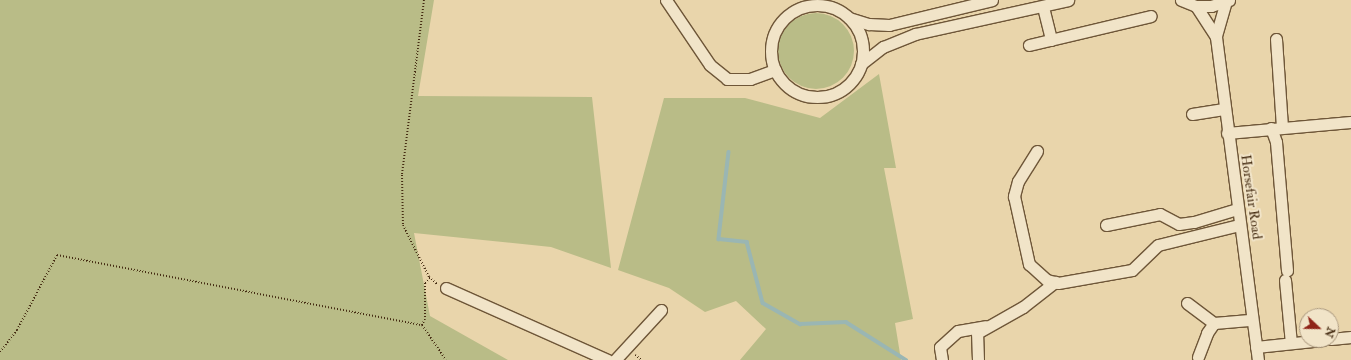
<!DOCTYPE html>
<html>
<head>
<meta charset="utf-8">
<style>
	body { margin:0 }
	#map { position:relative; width:1351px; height:360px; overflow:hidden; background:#e9d5ab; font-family:"IM FELL Double Pica",serif }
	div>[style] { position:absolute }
	.green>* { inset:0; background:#b9bc87 }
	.round { border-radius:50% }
	.stream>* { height:3.5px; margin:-1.75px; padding:0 1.75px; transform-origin:1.75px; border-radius:1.75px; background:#9ab6b3 }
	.path>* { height:2px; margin-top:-1px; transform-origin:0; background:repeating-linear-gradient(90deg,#452c12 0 1px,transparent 0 3px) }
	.roads { filter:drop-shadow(1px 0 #6e5638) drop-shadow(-1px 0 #6e5638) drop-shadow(0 1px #6e5638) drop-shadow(0 -1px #6e5638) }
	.minor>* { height:11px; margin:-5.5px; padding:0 5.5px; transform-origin:5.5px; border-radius:5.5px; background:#f1e4c8 }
	.minor>.ring { margin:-5.5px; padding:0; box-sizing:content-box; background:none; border:11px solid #f1e4c8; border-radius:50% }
	span { translate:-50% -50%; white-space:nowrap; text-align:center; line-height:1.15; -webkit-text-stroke:4px #f1e4c8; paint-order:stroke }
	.street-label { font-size:14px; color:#452c12 }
	.north { position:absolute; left:1299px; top:308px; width:40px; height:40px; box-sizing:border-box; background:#f1e4c8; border:1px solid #ac9a7f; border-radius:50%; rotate:112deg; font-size:11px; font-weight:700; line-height:16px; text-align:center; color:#452c12 }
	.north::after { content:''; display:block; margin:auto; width:14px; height:18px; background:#8f2418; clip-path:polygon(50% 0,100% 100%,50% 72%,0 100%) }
</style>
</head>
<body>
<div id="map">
	<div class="green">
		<div style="clip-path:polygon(0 0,434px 0,418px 96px,592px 97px,611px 268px,551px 247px,414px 233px,430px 316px,508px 360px,0 360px)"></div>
		<div class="round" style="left:778px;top:13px;width:76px;height:76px"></div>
		<div style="clip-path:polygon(879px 74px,896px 168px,884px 168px,913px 319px,895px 323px,901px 360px,740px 360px,766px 329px,736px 301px,705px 312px,669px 288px,618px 270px,664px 98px,745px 98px,820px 118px)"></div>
	</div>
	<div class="stream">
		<div style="left:729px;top:152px;width:88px;rotate:96.6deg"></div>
		<div style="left:719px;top:239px;width:28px;rotate:6deg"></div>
		<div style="left:747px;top:242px;width:63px;rotate:75.3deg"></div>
		<div style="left:763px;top:303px;width:43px;rotate:29.6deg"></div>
		<div style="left:800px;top:324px;width:46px;rotate:-2.5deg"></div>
		<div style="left:846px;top:322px;width:71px;rotate:32.3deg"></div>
	</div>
	<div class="path">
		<div style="left:424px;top:0;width:176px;rotate:97.2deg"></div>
		<div style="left:402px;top:175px;width:50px;rotate:88.9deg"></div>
		<div style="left:403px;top:225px;width:58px;rotate:63.4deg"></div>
		<div style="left:429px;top:277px;width:11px;rotate:41deg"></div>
		<div style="left:430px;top:278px;width:7px;rotate:135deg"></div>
		<div style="left:425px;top:283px;width:36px;rotate:90deg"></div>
		<div style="left:425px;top:319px;width:7px;rotate:117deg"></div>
		<div style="left:422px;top:325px;width:42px;rotate:55.6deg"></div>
		<div style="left:0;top:352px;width:28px;rotate:-52deg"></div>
		<div style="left:17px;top:330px;width:85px;rotate:-61.9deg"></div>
		<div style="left:57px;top:255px;width:372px;rotate:10.9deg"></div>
		<div style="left:635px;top:355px;width:9px;rotate:36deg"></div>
	</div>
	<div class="roads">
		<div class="minor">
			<div style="left:666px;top:0;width:78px;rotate:55.9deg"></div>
			<div style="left:710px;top:65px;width:22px;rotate:39deg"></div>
			<div style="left:727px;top:79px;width:23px"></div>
			<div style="left:750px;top:79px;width:27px;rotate:-20deg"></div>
			<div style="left:1181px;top:0;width:16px;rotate:22deg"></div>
			<div style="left:1196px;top:6px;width:15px"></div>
			<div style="left:1211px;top:6px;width:19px;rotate:-18deg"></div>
			<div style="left:1226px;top:1px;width:37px;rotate:106deg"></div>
			<div style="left:1216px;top:37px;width:326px;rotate:82.6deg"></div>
			<div class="ring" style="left:771px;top:5px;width:81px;height:81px"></div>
			<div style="left:1196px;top:6px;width:37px;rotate:57deg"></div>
			<div style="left:1043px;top:7px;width:34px;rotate:76deg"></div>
			<div style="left:849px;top:18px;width:21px;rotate:17deg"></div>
			<div style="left:869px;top:24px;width:20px;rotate:3deg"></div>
			<div style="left:889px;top:25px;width:106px;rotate:-13.6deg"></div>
			<div style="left:1276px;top:39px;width:88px;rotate:86.1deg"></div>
			<div style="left:1029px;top:45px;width:125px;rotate:-13.4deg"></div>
			<div style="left:861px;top:64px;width:28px;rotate:-38deg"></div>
			<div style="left:883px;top:47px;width:35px;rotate:-22deg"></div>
			<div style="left:915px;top:34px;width:157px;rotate:-12.5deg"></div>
			<div style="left:1192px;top:114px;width:32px;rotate:-9deg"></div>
			<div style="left:1271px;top:128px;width:15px;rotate:70deg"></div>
			<div style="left:1276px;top:142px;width:129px;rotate:85.1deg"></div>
			<div style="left:1227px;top:133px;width:124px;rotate:-5.1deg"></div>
			<div style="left:1037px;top:151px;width:36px;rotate:122deg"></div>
			<div style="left:1018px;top:181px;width:16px;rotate:105deg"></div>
			<div style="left:1014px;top:196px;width:70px;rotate:77.6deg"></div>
			<div style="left:1029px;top:264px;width:24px;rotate:42deg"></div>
			<div style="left:1047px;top:280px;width:11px;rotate:15deg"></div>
			<div style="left:1058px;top:283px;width:75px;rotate:-10deg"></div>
			<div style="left:1132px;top:270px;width:36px;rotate:-44deg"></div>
			<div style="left:1158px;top:245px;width:83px;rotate:-13.9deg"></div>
			<div style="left:1106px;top:225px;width:55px;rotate:-11.5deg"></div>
			<div style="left:1160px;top:214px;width:21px;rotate:28deg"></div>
			<div style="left:1179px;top:224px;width:15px;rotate:-8deg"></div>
			<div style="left:1194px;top:222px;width:45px;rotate:-16.8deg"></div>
			<div style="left:1285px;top:280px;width:63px;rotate:84.6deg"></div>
			<div style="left:446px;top:288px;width:177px;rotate:24deg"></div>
			<div style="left:1187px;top:303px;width:34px;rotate:37deg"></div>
			<div style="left:1214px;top:323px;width:38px;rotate:-5deg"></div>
			<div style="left:1331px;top:339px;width:20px;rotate:-6deg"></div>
			<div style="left:1256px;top:347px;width:67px;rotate:-6deg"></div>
			<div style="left:1198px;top:357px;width:26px;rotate:-69deg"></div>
			<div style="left:1207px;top:333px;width:12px;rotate:-55deg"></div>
			<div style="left:615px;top:360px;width:68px;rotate:-47.4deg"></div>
			<div style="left:942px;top:360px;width:13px;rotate:-99deg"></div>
			<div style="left:940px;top:347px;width:24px;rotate:-42deg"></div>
			<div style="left:958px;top:331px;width:28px;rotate:-10deg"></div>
			<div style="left:978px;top:360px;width:27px;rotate:-92deg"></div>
			<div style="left:977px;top:333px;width:53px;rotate:-29.5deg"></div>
			<div style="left:1023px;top:307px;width:41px;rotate:-38deg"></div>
		</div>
	</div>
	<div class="street-label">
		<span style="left:1251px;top:197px;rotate:82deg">Horsefair Road</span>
	</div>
	<div class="north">N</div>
</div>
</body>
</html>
